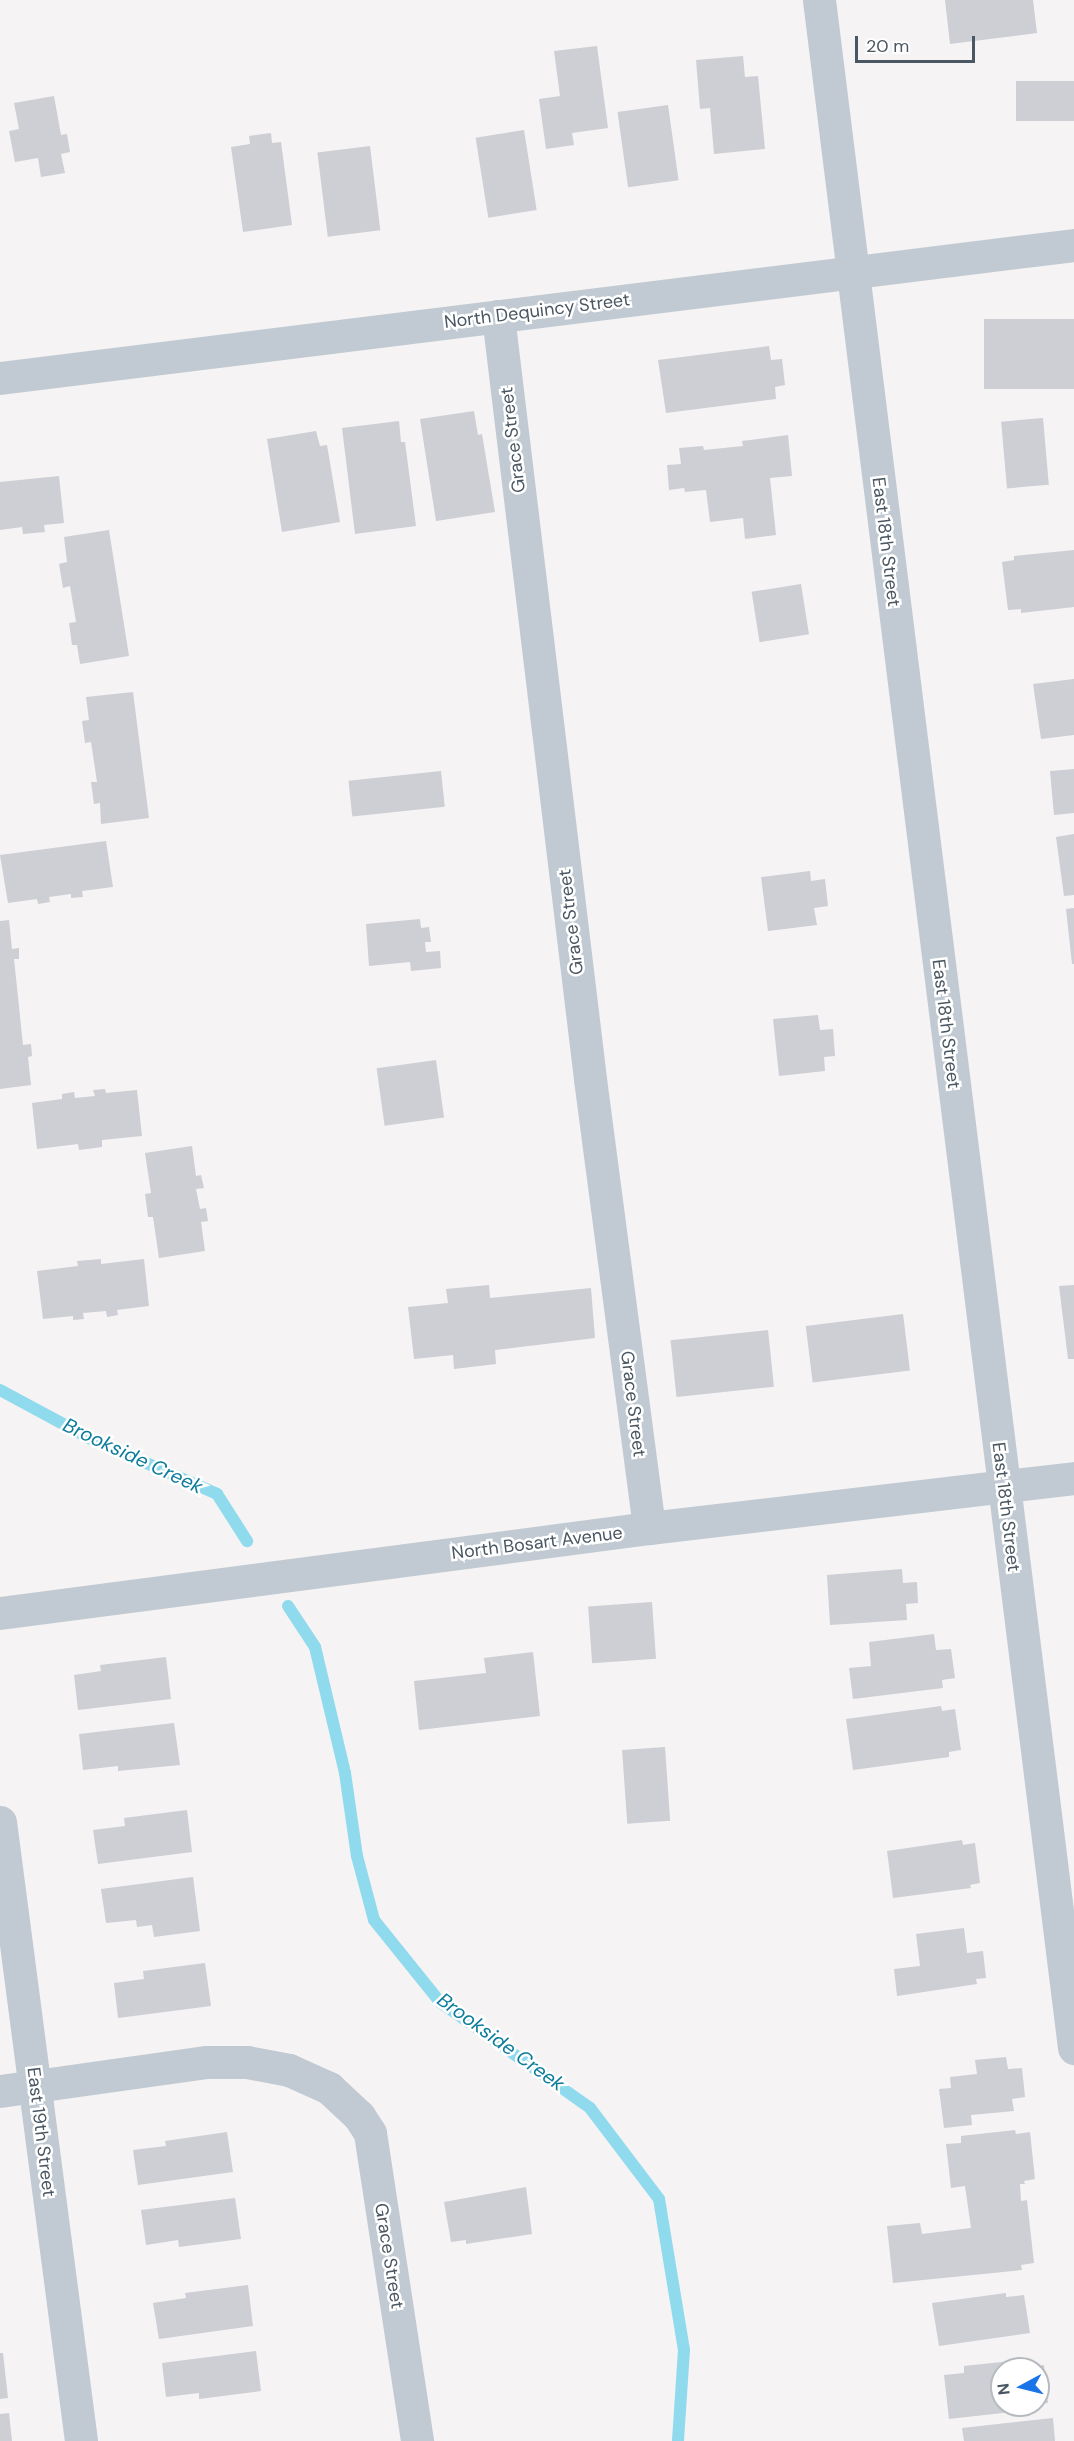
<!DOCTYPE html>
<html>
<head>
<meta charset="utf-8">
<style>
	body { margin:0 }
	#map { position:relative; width:1074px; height:2441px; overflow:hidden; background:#f5f3f3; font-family:"DM Sans",sans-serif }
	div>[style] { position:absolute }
	.stream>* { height:12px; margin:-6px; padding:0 6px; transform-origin:6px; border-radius:6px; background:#90daee }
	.building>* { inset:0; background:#cdcfd5; transform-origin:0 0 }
	.minor>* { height:33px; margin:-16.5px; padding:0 16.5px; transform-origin:16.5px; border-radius:16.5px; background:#c1cad2 }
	span { translate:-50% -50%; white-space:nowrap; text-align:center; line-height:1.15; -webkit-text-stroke:5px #fff; paint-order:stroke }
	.street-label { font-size:18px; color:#4a5661 }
	.water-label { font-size:20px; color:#0c7c9b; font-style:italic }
	.north { position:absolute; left:990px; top:2357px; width:60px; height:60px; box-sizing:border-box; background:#fff; border:2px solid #b7bbc0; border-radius:50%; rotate:263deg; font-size:16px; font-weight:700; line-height:24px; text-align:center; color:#4a5661 }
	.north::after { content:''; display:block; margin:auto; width:21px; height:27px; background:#1a73e8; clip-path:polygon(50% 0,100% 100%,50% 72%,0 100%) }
	.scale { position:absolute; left:855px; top:36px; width:120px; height:27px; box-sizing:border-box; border:3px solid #4a5661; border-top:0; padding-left:8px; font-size:18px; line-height:21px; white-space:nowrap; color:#4a5661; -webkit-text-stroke:4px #fff; paint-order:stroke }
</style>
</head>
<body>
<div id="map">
	<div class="stream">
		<div style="left:0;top:1390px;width:101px;rotate:28.3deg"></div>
		<div style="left:89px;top:1438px;width:140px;rotate:23.6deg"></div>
		<div style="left:217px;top:1494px;width:56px;rotate:57.4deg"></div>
		<div style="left:288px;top:1606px;width:49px;rotate:56.6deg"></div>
		<div style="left:315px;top:1647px;width:130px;rotate:76.6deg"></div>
		<div style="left:345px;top:1773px;width:84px;rotate:81.8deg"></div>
		<div style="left:357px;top:1856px;width:66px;rotate:75.1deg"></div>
		<div style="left:374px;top:1920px;width:105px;rotate:51.2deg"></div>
		<div style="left:440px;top:2002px;width:184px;rotate:35.2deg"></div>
		<div style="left:590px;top:2108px;width:114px;rotate:52.8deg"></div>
		<div style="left:659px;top:2199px;width:153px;rotate:80.6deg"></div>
		<div style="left:684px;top:2350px;width:91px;rotate:93.8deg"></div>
	</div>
	<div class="building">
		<div style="clip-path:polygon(945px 0,1033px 0,1037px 33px,950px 44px)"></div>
		<div style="clip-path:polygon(597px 46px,608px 128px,572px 133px,574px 145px,546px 149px,539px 99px,560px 96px,554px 51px)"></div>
		<div style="clip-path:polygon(743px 56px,745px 77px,758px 76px,765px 149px,714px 154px,710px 108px,700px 109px,696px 60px)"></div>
		<div style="left:1074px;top:81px;width:40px;height:58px;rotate:90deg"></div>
		<div style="clip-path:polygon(54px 96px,61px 135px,67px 134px,70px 152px,61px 154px,65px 173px,41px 177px,38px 158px,15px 162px,9px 131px,19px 129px,14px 103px)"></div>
		<div style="left:668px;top:105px;width:76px;height:51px;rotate:82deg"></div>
		<div style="left:524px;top:130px;width:81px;height:49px;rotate:81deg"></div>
		<div style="clip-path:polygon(271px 133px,272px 143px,281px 142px,292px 225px,243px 232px,231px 147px,250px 144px,249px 136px)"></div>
		<div style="left:370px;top:146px;width:85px;height:53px;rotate:83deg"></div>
		<div style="left:1074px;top:319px;width:70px;height:90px;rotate:90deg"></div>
		<div style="clip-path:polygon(769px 346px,771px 360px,782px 359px,785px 385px,775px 387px,776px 399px,666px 413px,658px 360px)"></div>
		<div style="clip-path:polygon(474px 411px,478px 435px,482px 434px,495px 512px,436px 521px,420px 419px)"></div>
		<div style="left:1043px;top:418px;width:67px;height:42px;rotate:85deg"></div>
		<div style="clip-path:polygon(399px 421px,401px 442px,405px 442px,416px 526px,355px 534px,342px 428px)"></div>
		<div style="clip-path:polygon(316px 431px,320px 446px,327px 445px,340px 522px,282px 532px,267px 439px)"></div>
		<div style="clip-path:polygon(788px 435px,792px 476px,770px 478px,776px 535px,745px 539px,743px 518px,710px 522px,706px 490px,685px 492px,684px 488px,669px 490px,667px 465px,681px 464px,679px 448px,703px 446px,704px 450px,743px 446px,742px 441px)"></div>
		<div style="clip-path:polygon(59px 476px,64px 523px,44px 525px,45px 532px,23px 534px,22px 527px,0 530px,0 482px)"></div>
		<div style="clip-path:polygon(109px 530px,129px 656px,80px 664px,77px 645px,72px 645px,69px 623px,76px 622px,70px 586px,63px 588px,59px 564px,67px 562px,64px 537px)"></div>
		<div style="clip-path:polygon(1074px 550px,1074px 607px,1021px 613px,1021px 609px,1008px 610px,1002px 562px,1014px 560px,1014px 556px)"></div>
		<div style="left:801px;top:584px;width:51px;height:50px;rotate:81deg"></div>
		<div style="clip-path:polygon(1074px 679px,1074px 735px,1041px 739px,1033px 684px)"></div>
		<div style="clip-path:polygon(133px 692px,149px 818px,101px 824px,100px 803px,94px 804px,91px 782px,97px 782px,91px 742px,85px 743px,82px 721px,89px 720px,86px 697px)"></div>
		<div style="clip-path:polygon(1074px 769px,1074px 813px,1054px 815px,1050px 771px)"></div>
		<div style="left:441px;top:771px;width:36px;height:93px;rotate:84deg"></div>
		<div style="clip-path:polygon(1074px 834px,1074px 895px,1064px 896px,1056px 837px)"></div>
		<div style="clip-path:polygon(106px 841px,113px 887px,82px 891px,83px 897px,71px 898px,71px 894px,49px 897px,50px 902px,38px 904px,37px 899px,8px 903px,0 855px)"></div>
		<div style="clip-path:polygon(810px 871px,811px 881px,825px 879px,828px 906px,814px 908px,817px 925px,768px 931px,761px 877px)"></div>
		<div style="clip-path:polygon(1074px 908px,1074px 964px,1072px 964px,1066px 909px)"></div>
		<div style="clip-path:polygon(420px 919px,421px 928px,429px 927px,431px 942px,425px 942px,426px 952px,440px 951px,441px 968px,411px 971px,410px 962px,369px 966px,366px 924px)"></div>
		<div style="clip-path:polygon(9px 920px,12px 949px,19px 948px,19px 959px,14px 959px,23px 1045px,31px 1044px,32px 1056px,28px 1057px,31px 1085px,0 1089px,0 921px)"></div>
		<div style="clip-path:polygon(818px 1015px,820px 1030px,833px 1029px,835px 1056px,824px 1057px,825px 1071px,779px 1076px,773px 1019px)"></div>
		<div style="left:436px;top:1060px;width:58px;height:60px;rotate:82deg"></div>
		<div style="clip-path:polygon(105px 1089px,106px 1093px,137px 1090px,142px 1136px,102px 1140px,102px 1147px,79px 1150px,78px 1144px,37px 1149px,32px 1103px,62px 1099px,62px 1094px,74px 1092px,75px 1098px,95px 1096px,93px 1090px)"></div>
		<div style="clip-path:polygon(192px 1146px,196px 1176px,201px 1175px,204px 1188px,196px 1189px,200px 1209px,206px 1208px,208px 1221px,201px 1222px,205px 1251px,159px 1258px,153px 1217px,148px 1217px,145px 1194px,151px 1193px,145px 1153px)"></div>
		<div style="clip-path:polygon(101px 1259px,101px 1264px,144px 1259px,149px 1306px,117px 1310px,118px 1315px,107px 1317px,106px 1311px,83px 1313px,84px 1319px,73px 1320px,73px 1316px,43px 1319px,37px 1271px,78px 1266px,77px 1261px)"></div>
		<div style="clip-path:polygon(489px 1285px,490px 1298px,591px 1288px,595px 1338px,495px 1350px,496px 1364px,454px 1369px,453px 1355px,414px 1359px,408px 1307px,448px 1303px,446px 1289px)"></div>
		<div style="clip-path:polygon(1074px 1285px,1074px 1359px,1068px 1359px,1059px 1286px)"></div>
		<div style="left:903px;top:1314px;width:57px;height:98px;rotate:83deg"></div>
		<div style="left:768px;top:1330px;width:57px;height:98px;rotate:84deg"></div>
		<div style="clip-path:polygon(902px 1569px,903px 1583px,917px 1582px,918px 1603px,906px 1604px,907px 1620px,830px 1625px,827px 1575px)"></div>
		<div style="left:652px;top:1602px;width:57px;height:64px;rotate:86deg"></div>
		<div style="clip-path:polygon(934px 1634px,936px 1650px,951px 1649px,955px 1678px,942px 1680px,943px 1688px,853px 1699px,849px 1668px,871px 1666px,869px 1642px)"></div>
		<div style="clip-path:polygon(533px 1652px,540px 1716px,419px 1730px,414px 1681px,486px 1673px,484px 1658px)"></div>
		<div style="clip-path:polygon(166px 1657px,171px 1699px,78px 1710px,74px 1675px,101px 1671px,100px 1665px)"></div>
		<div style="clip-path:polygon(941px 1706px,942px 1711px,955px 1709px,961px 1750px,949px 1752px,949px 1757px,853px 1770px,846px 1719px)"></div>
		<div style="clip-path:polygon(174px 1723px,180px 1765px,118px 1771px,118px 1766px,83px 1770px,79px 1734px)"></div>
		<div style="left:665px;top:1747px;width:74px;height:43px;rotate:86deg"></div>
		<div style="clip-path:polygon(187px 1810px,192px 1852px,98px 1864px,93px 1830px,125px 1826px,124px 1818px)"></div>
		<div style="clip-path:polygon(962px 1840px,963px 1845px,975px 1843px,980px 1883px,970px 1885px,971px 1888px,893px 1898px,887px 1851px)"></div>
		<div style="clip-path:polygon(193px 1877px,200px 1931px,154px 1937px,152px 1925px,137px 1927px,136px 1920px,106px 1923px,101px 1889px)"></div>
		<div style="clip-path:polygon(964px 1928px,967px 1953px,983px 1951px,986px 1978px,976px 1979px,977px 1984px,897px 1996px,894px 1969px,920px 1966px,916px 1934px)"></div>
		<div style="clip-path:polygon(205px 1963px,211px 2006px,118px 2018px,114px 1983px,144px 1979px,143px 1971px)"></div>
		<div style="clip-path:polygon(1006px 2057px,1008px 2069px,1022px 2068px,1025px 2097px,1012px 2099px,1014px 2111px,971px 2115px,972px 2125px,944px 2128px,939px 2089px,951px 2088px,950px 2077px,977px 2074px,975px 2060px)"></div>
		<div style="clip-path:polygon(1015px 2130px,1016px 2134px,1030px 2132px,1035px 2179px,1024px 2181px,1025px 2184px,1020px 2184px,1021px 2201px,1027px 2200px,1034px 2263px,1021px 2265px,1022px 2270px,893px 2283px,887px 2226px,920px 2223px,922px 2234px,971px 2228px,965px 2186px,951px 2188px,946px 2144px,961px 2143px,961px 2136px)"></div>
		<div style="clip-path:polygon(227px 2132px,233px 2172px,138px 2185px,133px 2150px,166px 2146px,165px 2141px)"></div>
		<div style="clip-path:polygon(526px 2187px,532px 2234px,466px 2244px,466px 2240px,451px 2242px,444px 2202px)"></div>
		<div style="clip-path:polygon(235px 2198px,241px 2239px,179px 2247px,178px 2240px,146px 2245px,141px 2210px)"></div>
		<div style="clip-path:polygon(248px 2285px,253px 2326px,159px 2339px,153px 2303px,186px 2298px,185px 2293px)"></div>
		<div style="clip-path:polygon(1006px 2293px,1006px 2297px,1024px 2295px,1030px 2333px,939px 2346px,932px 2303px)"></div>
		<div style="clip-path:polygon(256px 2351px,261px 2391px,199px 2399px,199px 2393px,166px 2397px,162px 2363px)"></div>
		<div style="clip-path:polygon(0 2353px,3px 2353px,8px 2398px,0 2399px)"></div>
		<div style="clip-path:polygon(1031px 2359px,1032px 2367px,1044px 2365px,1048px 2403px,1038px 2404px,1038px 2369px,1002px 2369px,1002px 2405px,1038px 2405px,1039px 2409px,949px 2419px,944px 2375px,964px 2373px,964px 2366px)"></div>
		<div style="clip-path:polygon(9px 2413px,12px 2441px,0 2441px,0 2414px)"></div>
		<div style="clip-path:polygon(1053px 2418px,1055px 2441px,964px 2441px,962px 2428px)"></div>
	</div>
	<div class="minor">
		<div style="left:819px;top:0;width:2064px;rotate:82.9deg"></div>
		<div style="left:498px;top:316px;width:769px;rotate:83.12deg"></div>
		<div style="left:590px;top:1079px;width:453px;rotate:82.5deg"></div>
		<div style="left:0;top:378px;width:1082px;rotate:-7.06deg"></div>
		<div style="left:0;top:1613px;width:655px;rotate:-7.46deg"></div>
		<div style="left:649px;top:1528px;width:428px;rotate:-6.7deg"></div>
		<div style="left:0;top:1822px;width:624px;rotate:82.54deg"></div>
		<div style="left:0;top:2091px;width:209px;rotate:-8deg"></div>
		<div style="left:207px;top:2062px;width:40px"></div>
		<div style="left:247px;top:2062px;width:43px;rotate:10.8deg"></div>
		<div style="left:289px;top:2070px;width:44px;rotate:24.2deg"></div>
		<div style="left:329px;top:2088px;width:41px;rotate:43deg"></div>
		<div style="left:359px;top:2116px;width:20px;rotate:57deg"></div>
		<div style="left:370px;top:2133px;width:312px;rotate:81.3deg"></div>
	</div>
	<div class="street-label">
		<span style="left:537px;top:311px;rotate:-7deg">North Dequincy Street</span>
		<span style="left:513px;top:440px;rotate:-97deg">Grace Street</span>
		<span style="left:886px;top:542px;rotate:83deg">East 18th Street</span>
		<span style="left:571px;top:922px;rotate:-97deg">Grace Street</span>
		<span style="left:946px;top:1024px;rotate:83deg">East 18th Street</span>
		<span style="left:633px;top:1404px;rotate:83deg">Grace Street</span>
		<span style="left:1006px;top:1507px;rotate:83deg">East 18th Street</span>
		<span style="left:537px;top:1543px;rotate:-7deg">North Bosart Avenue</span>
		<span style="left:41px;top:2132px;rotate:83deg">East 19th Street</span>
		<span style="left:389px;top:2256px;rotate:81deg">Grace Street</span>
	</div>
	<div class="water-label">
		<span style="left:133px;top:1456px;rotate:25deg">Brookside Creek</span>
		<span style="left:501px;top:2042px;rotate:36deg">Brookside Creek</span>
	</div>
	<div class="north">N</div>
	<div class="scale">20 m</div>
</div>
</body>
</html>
